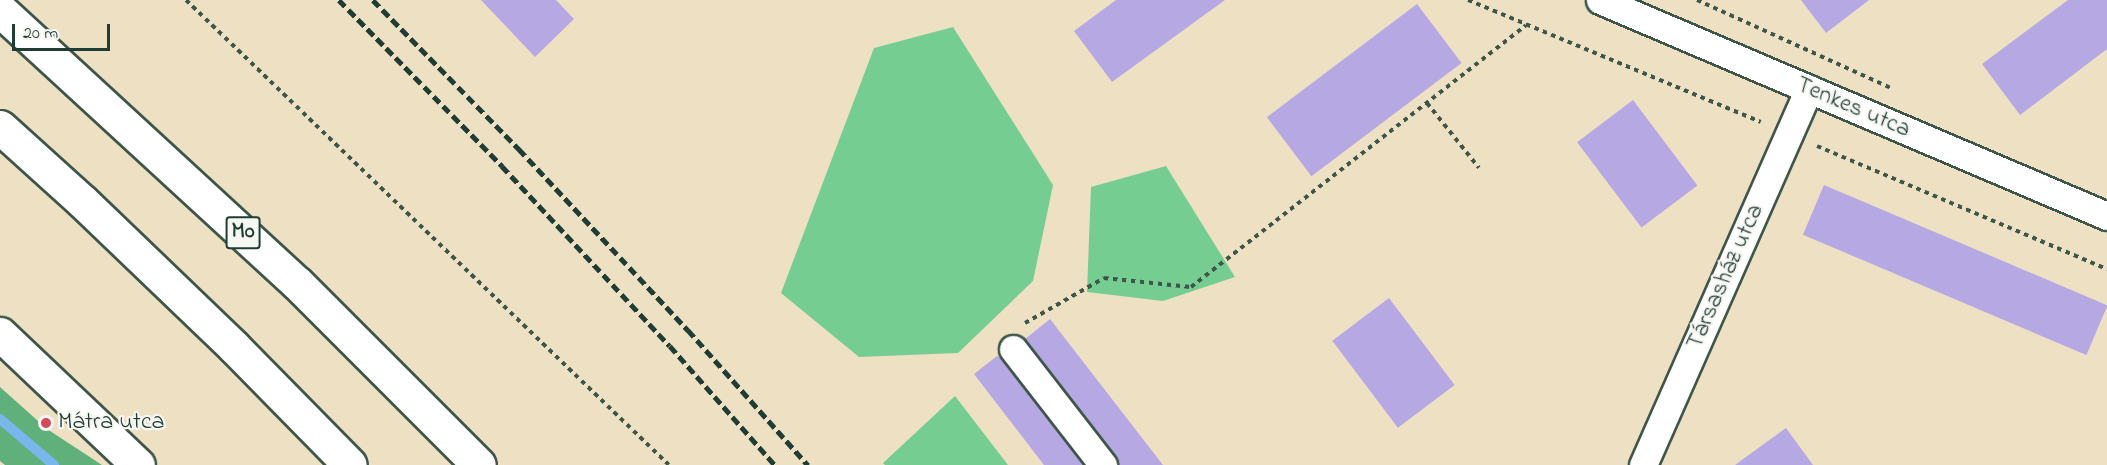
<!DOCTYPE html>
<html>
<head>
<meta charset="utf-8">
<style>
	body { margin:0 }
	#map { position:relative; width:2107px; height:465px; overflow:hidden; background:#eee1c3; font-family:"Indie Flower",sans-serif }
	div>[style] { position:absolute }
	.green>* { inset:0; background:#76cd92 }
	.forest>* { inset:0; background:#60b07c }
	.stream>* { height:10px; margin:-5px; padding:0 5px; transform-origin:5px; border-radius:5px; background:#79b6ec }
	.building>* { inset:0; background:#b5a8e3; transform-origin:0 0 }
	.path>* { height:4px; margin-top:-2px; transform-origin:0; background:repeating-linear-gradient(90deg,#3e5649 0 4.5px,transparent 0 9px) }
	.roads { filter:drop-shadow(2px 0 #3e5649) drop-shadow(-2px 0 #3e5649) drop-shadow(0 2px #3e5649) drop-shadow(0 -2px #3e5649) }
	.minor>* { height:27px; margin:-13.5px; padding:0 13.5px; transform-origin:13.5px; border-radius:13.5px; background:#fff }
	.tertiary>* { height:33px; margin:-16.5px; padding:0 16.5px; transform-origin:16.5px; border-radius:16.5px; background:#fff }
	.trunk>* { height:33px; margin:-16.5px; padding:0 16.5px; transform-origin:16.5px; border-radius:16.5px; background:#fff }
	.rail>* { height:4.5px; margin-top:-2.25px; transform-origin:0; background:repeating-linear-gradient(90deg,#1f3d34 0 9px,transparent 0 13.5px) }
	.dots>* { width:16px; height:16px; translate:-50% -50%; box-sizing:border-box; border:3px solid #f6f6f2; border-radius:50% }
	span { translate:-50% -50%; white-space:nowrap; text-align:center; line-height:1.15; -webkit-text-stroke:4.5px #f6f6f2; paint-order:stroke }
	.shield-label span { padding:2px 4px; background:#f6f6f2; border:2px solid; border-radius:4px; -webkit-text-stroke-width:0 }
	.shield-label { font-size:22px; color:#1f3d34; font-weight:700 }
	.street-label { font-size:24px; color:#1f3d34 }
	.poi-label { font-size:24px; color:#1f3d34 }
	.left { translate:0 -50%; text-align:left }
	.scale { position:absolute; left:12px; top:24px; width:98px; height:27px; box-sizing:border-box; border:3px solid #1f3d34; border-top:0; padding-left:8px; font-size:18px; line-height:21px; white-space:nowrap; color:#1f3d34; -webkit-text-stroke:4px #f6f6f2; paint-order:stroke }
</style>
</head>
<body>
<div id="map">
	<div class="green">
		<div style="clip-path:polygon(953px 27px,1053px 185px,1033px 281px,958px 353px,859px 357px,781px 293px,874px 48px)"></div>
		<div style="clip-path:polygon(1166px 166px,1235px 277px,1163px 301px,1087px 292px,1091px 187px)"></div>
		<div style="clip-path:polygon(955px 396px,1008px 465px,885px 465px,883px 463px)"></div>
	</div>
	<div class="forest">
		<div style="clip-path:polygon(0 387px,47px 429px,102px 465px,5px 465px,0 461px)"></div>
	</div>
	<div class="stream">
		<div style="left:0;top:419px;width:71px;rotate:40.4deg"></div>
	</div>
	<div class="building">
		<div style="clip-path:polygon(481px 0,556px 0,574px 19px,535px 57px)"></div>
		<div style="clip-path:polygon(1116px 0,1225px 0,1112px 82px,1074px 31px)"></div>
		<div style="clip-path:polygon(1801px 0,1869px 0,1826px 33px)"></div>
		<div style="clip-path:polygon(2068px 0,2107px 0,2107px 49px,2020px 115px,1982px 64px)"></div>
		<div style="left:1417px;top:4px;width:74px;height:188px;rotate:53deg"></div>
		<div style="left:1633px;top:100px;width:107px;height:70px;rotate:53deg"></div>
		<div style="left:1824px;top:185px;width:308px;height:54px;rotate:23deg"></div>
		<div style="left:1389px;top:298px;width:109px;height:71px;rotate:53deg"></div>
		<div style="clip-path:polygon(1050px 319px,1163px 465px,1118px 465px,1115px 455px,1025px 339px)"></div>
		<div style="clip-path:polygon(997px 356px,1000px 358px,1083px 465px,1044px 465px,974px 374px)"></div>
		<div style="clip-path:polygon(1786px 428px,1813px 465px,1735px 465px)"></div>
	</div>
	<div class="path">
		<div style="left:186px;top:0;width:670px;rotate:43.91deg"></div>
		<div style="left:1468px;top:0;width:317px;rotate:22.6deg"></div>
		<div style="left:1697px;top:0;width:213px;rotate:24.4deg"></div>
		<div style="left:1427px;top:103px;width:83px;rotate:51.3deg"></div>
		<div style="left:1817px;top:146px;width:315px;rotate:23deg"></div>
		<div style="left:1025px;top:323px;width:91px;rotate:-29.7deg"></div>
		<div style="left:1104px;top:278px;width:87px;rotate:5.9deg"></div>
		<div style="left:1191px;top:287px;width:425px;rotate:-38deg"></div>
	</div>
	<div class="roads">
		<div class="minor">
			<div style="left:1600px;top:0;width:551px;rotate:23.08deg"></div>
			<div style="left:1013px;top:349px;width:147px;rotate:52.2deg"></div>
			<div style="left:1643px;top:465px;width:411px;rotate:-66.2deg"></div>
		</div>
		<div class="tertiary">
			<div style="left:0;top:334px;width:190px;rotate:43.5deg"></div>
		</div>
		<div class="trunk">
			<div style="left:0;top:10px;width:403px;rotate:42.6deg"></div>
			<div style="left:297px;top:283px;width:257px;rotate:45deg"></div>
			<div style="left:0;top:127px;width:110px;rotate:42.1deg"></div>
			<div style="left:82px;top:201px;width:211px;rotate:43.8deg"></div>
			<div style="left:234px;top:347px;width:165px;rotate:45.5deg"></div>
		</div>
	</div>
	<div class="rail">
		<div style="left:339px;top:0;width:233px;rotate:45.5deg"></div>
		<div style="left:502px;top:166px;width:246px;rotate:47deg"></div>
		<div style="left:670px;top:346px;width:159px;rotate:48.6deg"></div>
		<div style="left:373px;top:0;width:209px;rotate:45.6deg"></div>
		<div style="left:519px;top:149px;width:248px;rotate:47deg"></div>
		<div style="left:688px;top:330px;width:181px;rotate:48.4deg"></div>
	</div>
	<div class="dots">
		<div style="left:46px;top:423px;background:#d1495b"></div>
	</div>
	<div class="shield-label">
		<span style="left:243px;top:233px">M0</span>
	</div>
	<div class="street-label">
		<span style="left:1853px;top:108px;rotate:23deg">Tenkes utca</span>
		<span style="left:1726px;top:277px;rotate:-66deg">Társasház utca</span>
	</div>
	<div class="poi-label">
		<span class="left" style="left:58px;top:423px">Mátra utca</span>
	</div>
	<div class="scale">20 m</div>
</div>
</body>
</html>
